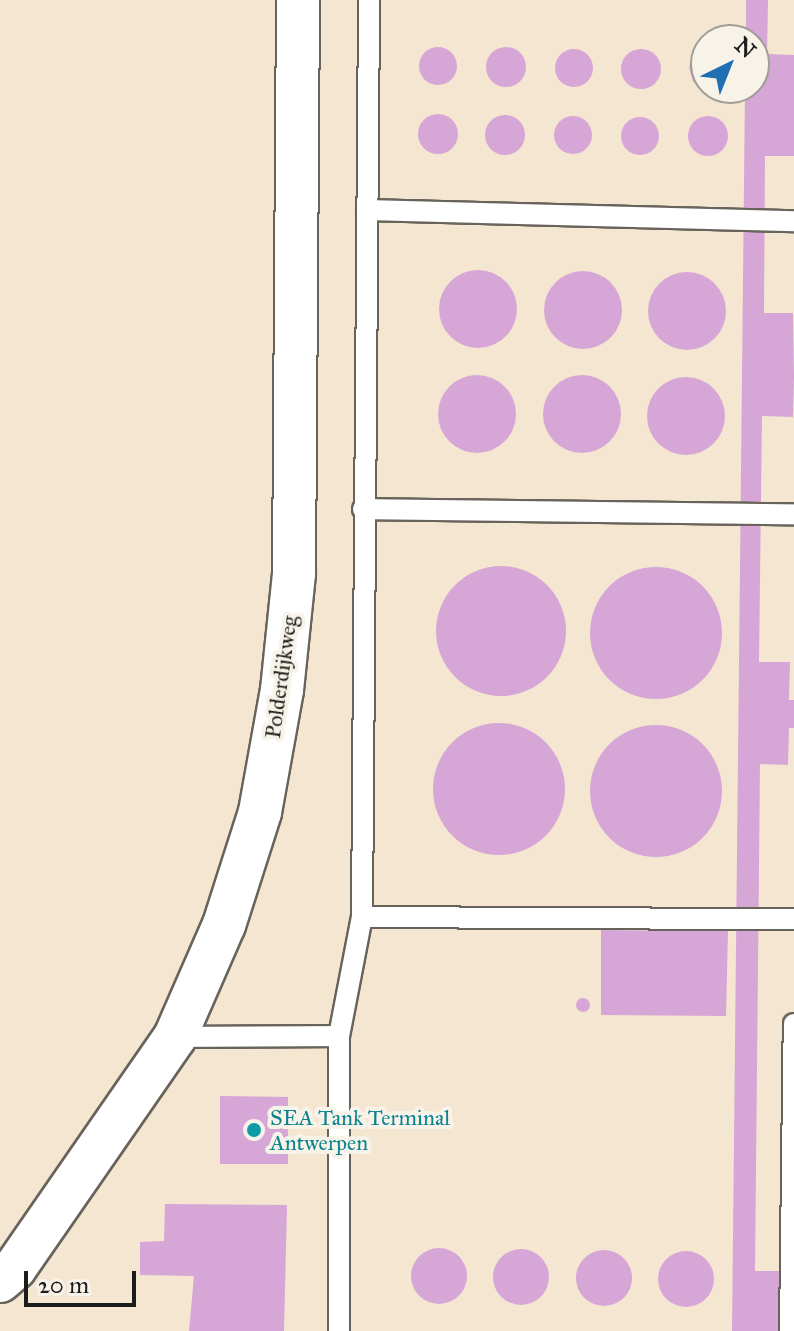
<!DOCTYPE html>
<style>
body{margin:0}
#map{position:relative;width:794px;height:1331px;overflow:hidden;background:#f5e6d1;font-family:"IM FELL Great Primer",serif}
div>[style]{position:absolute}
.building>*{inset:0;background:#d6a6d7}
.round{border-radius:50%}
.roads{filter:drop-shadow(2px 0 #68635b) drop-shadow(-2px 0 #68635b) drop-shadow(0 2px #68635b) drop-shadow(0 -2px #68635b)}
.lane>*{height:20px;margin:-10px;padding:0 10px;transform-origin:10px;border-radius:10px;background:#fff}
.street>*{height:42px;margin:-21px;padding:0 21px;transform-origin:21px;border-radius:21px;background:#fff}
.dots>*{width:22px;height:22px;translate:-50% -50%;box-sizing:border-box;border:4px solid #f7f3e8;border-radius:50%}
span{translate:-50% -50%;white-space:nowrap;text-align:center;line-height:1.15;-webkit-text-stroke:8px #f7f3e8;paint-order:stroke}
.street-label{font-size:22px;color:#1c1c1c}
.culture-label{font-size:22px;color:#0d838f}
.left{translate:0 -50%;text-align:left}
.north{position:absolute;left:690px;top:24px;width:80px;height:80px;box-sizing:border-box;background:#f7f3e8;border:2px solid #9f9d96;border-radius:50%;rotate:43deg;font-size:22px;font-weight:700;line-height:32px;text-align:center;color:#1c1c1c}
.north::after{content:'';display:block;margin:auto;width:28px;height:36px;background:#1f6fb2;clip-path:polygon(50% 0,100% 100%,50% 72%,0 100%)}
.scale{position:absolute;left:24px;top:1271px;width:112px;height:36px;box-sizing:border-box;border:4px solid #1c1c1c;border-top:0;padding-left:10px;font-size:24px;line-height:28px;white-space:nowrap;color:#1c1c1c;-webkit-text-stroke:6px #f7f3e8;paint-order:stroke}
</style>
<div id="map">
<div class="building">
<i style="clip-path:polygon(746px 0,768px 0,767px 54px,794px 55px,794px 156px,765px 156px,764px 313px,793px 313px,794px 378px,793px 417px,762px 416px,759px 662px,790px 662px,789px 700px,794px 700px,794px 728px,789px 728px,788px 765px,760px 764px,755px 1271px,781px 1271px,794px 1331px,732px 1331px,745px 88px,754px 88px,754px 40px,746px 40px)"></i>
<i class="round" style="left:419px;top:47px;width:38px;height:38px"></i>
<i class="round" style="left:486px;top:47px;width:40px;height:40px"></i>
<i class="round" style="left:555px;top:49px;width:38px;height:38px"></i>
<i class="round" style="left:621px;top:49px;width:40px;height:40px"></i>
<i style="clip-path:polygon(706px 50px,706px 88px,704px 89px,693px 81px,689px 67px,697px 54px)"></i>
<i class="round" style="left:418px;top:114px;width:40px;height:40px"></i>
<i class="round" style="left:485px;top:115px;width:40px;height:40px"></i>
<i class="round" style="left:554px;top:116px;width:38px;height:38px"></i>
<i class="round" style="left:688px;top:116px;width:40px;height:40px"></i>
<i class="round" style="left:621px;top:117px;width:38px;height:38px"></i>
<i class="round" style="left:439px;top:270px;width:78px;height:78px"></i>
<i class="round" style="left:544px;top:271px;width:78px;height:78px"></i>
<i class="round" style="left:648px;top:272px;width:78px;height:78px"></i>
<i class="round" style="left:438px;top:375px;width:78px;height:78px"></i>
<i class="round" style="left:543px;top:375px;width:78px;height:78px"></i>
<i class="round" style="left:647px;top:377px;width:78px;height:78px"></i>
<i class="round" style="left:436px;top:566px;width:130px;height:130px"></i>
<i class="round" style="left:590px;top:567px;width:132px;height:132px"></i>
<i class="round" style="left:433px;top:723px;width:132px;height:132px"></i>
<i class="round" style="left:590px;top:725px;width:132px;height:132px"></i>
<i style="clip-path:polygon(601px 930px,728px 931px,726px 1016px,601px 1015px)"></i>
<i class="round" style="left:576px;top:998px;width:14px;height:14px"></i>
<i style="clip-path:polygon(220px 1096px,288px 1097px,288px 1164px,220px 1164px)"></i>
<i style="clip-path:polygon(165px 1204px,287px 1205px,284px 1331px,189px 1331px,194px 1276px,140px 1275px,140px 1242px,164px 1241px)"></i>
<i class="round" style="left:411px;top:1248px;width:56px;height:56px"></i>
<i class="round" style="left:493px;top:1249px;width:56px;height:56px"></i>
<i class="round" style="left:576px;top:1250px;width:56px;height:56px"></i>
<i class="round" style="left:658px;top:1251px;width:56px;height:56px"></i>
</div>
<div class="roads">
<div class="lane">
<i style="left:367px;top:210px;width:427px;rotate:1.5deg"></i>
<i style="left:363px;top:509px;width:431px;rotate:0.7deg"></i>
<i style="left:362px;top:917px;width:432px;rotate:0.3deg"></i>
<i style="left:175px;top:1037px;width:164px;rotate:-0.3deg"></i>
<i style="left:339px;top:1331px;width:295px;rotate:-90deg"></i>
<i style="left:339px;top:1036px;width:121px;rotate:-79.1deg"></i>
<i style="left:362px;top:917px;width:917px;rotate:-89.56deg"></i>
<i style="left:790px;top:1331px;width:307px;rotate:-89.3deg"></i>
</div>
<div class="street">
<i style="left:0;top:1281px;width:20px;rotate:-41deg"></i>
<i style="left:15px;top:1268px;width:281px;rotate:-55.3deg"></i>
<i style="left:175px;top:1037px;width:122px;rotate:-66.4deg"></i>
<i style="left:224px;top:925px;width:119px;rotate:-72.3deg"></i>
<i style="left:260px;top:812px;width:124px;rotate:-79.8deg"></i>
<i style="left:282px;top:690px;width:118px;rotate:-84.1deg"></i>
<i style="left:294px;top:573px;width:573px;rotate:-89.6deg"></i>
</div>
</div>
<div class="dots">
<i style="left:254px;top:1130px;background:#0f9aa8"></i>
</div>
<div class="street-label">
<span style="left:281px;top:677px;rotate:-82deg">Polderdijkweg</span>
</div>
<div class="culture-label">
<span class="left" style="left:270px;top:1130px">SEA Tank Terminal<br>Antwerpen</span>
</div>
<div class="north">N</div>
<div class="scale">20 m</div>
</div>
